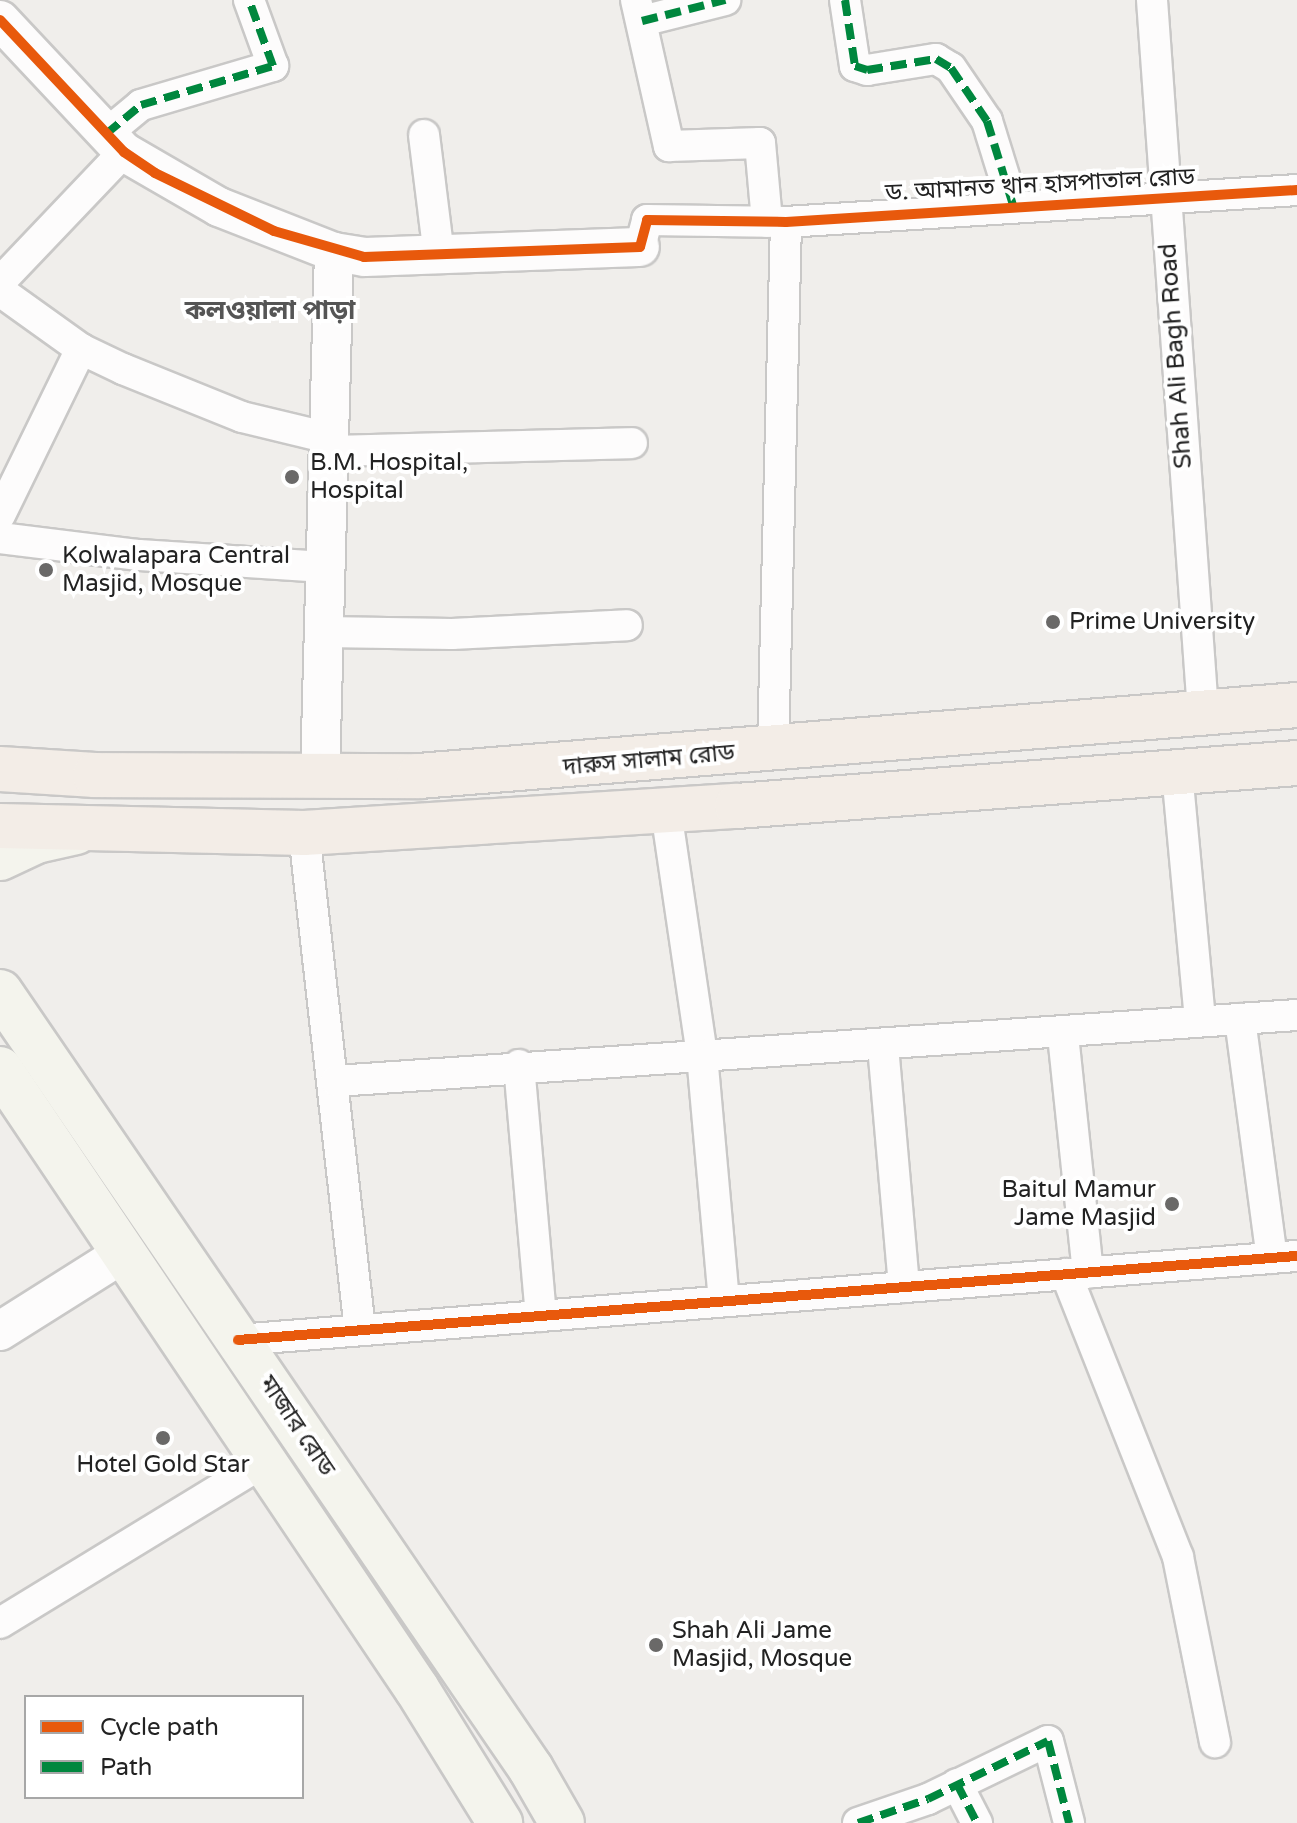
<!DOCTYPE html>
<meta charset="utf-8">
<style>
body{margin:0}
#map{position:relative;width:1297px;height:1823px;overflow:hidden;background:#f0eeeb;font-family:"Varela Round","Noto Sans Bengali",sans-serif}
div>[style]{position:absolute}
.roads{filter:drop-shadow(2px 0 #c9c8c7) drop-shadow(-2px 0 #c9c8c7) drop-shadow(0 2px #c9c8c7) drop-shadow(0 -2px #c9c8c7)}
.minor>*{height:30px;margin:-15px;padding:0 15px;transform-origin:15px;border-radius:15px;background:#fdfcfc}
.tertiary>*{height:38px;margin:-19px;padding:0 19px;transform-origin:19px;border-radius:19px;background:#fdfcfc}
.secondary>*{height:44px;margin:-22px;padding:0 22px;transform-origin:22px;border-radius:22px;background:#f4f4ed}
.primary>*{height:44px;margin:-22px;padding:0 22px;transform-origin:22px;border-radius:22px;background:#f3ede7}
.quiet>*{height:8px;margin-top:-4px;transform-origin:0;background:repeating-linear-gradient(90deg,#00873e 0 16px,transparent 0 24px)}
.cycleway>*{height:10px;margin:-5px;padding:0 5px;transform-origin:5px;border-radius:5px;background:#e8590c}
.dots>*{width:22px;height:22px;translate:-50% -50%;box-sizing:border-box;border:4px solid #fff;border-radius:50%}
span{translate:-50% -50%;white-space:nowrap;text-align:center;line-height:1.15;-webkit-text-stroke:8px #fff;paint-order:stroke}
.street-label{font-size:24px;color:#222}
.poi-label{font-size:24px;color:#222}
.left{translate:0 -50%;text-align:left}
.right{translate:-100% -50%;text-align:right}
.neighbourhood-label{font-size:26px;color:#555;font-weight:700}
.legend{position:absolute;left:24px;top:1695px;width:280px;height:104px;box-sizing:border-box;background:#fff;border:2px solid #a7a7a7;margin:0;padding:10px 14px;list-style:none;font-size:24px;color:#222}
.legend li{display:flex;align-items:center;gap:16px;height:40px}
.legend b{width:40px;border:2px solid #a7a7a7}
</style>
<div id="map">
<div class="roads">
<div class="minor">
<i style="left:636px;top:0;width:150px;rotate:77.3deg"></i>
<i style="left:669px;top:146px;width:91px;rotate:-1.9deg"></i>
<i style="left:760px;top:143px;width:79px;rotate:84.9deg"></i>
<i style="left:845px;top:0;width:67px;rotate:81.4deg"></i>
<i style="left:855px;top:66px;width:13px;rotate:18deg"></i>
<i style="left:867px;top:70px;width:70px;rotate:-9.1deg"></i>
<i style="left:936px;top:59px;width:17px;rotate:31deg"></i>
<i style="left:951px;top:68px;width:64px;rotate:55.8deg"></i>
<i style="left:987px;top:121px;width:88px;rotate:72.8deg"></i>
<i style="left:1152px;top:0;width:714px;rotate:85.9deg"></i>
<i style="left:642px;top:21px;width:86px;rotate:-14.2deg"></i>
<i style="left:106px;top:134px;width:45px;rotate:-39.6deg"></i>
<i style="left:141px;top:105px;width:138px;rotate:-16.5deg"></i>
<i style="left:273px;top:66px;width:70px;rotate:-110deg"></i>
<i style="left:424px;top:135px;width:121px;rotate:82.9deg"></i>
<i style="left:640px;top:247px;width:28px;rotate:-75deg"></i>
<i style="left:647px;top:220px;width:139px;rotate:0.8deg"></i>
<i style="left:786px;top:222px;width:512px;rotate:-3.58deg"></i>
<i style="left:0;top:282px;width:180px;rotate:-46.4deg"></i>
<i style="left:0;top:291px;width:100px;rotate:35.6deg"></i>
<i style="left:81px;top:349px;width:47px;rotate:25.5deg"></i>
<i style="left:123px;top:369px;width:128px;rotate:22deg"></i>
<i style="left:242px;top:417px;width:89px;rotate:13.6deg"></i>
<i style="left:329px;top:451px;width:303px;rotate:-1.5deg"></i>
<i style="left:0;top:515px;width:185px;rotate:-64deg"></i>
<i style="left:0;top:538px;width:140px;rotate:7deg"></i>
<i style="left:139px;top:555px;width:186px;rotate:3.7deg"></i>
<i style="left:324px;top:632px;width:128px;rotate:0.9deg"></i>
<i style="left:452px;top:634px;width:175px;rotate:-2.9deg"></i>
<i style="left:773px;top:750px;width:528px;rotate:-88.59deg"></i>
<i style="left:1177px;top:772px;width:250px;rotate:84.7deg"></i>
<i style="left:666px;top:811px;width:247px;rotate:81.6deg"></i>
<i style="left:702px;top:1055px;width:247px;rotate:84.9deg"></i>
<i style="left:304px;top:833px;width:500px;rotate:83.57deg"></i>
<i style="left:1240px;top:1019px;width:241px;rotate:82.4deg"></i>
<i style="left:1063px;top:1035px;width:239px;rotate:84deg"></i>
<i style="left:883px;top:1046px;width:242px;rotate:85deg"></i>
<i style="left:519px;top:1065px;width:252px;rotate:85deg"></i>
<i style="left:336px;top:1081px;width:963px;rotate:-3.93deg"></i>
<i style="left:1066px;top:1274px;width:304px;rotate:68.4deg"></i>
<i style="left:1178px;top:1557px;width:189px;rotate:78.7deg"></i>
<i style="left:238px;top:1340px;width:1062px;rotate:-4.54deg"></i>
<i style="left:0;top:1623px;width:309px;rotate:-31.4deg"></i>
<i style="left:957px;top:1784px;width:44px;rotate:62.9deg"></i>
<i style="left:858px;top:1823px;width:74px;rotate:-18.9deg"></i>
<i style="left:928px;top:1799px;width:133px;rotate:-25.8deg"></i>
<i style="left:1048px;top:1741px;width:85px;rotate:75.6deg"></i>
</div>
<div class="tertiary">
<i style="left:0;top:20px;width:181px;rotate:46.8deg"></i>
<i style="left:124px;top:152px;width:110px;rotate:30.1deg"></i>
<i style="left:219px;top:207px;width:123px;rotate:21.4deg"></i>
<i style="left:334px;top:252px;width:30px;rotate:9deg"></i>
<i style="left:364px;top:257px;width:276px;rotate:-2.1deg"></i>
<i style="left:320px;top:775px;width:523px;rotate:-88.47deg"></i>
<i style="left:0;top:1331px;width:146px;rotate:-32.2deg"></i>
</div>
<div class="secondary">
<i style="left:0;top:858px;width:40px;rotate:-25deg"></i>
<i style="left:36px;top:841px;width:41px;rotate:-12.7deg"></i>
<i style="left:0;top:992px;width:941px;rotate:55.65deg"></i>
<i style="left:531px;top:1769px;width:62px;rotate:60.1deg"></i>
<i style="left:0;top:1069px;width:747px;rotate:56.08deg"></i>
<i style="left:417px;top:1689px;width:158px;rotate:58.2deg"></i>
</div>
<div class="primary">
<i style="left:0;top:769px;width:95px;rotate:3.6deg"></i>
<i style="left:95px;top:775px;width:324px;rotate:0.2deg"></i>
<i style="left:419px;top:776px;width:881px;rotate:-4.62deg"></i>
<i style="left:0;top:826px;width:304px;rotate:1.3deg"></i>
<i style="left:304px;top:833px;width:434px;rotate:-3.6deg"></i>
<i style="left:737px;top:806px;width:562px;rotate:-4.39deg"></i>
</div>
</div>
<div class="quiet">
<i style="left:845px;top:0;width:67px;rotate:81.4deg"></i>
<i style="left:855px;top:66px;width:13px;rotate:18deg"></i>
<i style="left:867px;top:70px;width:70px;rotate:-9.1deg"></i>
<i style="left:936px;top:59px;width:17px;rotate:31deg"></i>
<i style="left:951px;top:68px;width:64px;rotate:55.8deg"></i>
<i style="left:987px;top:121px;width:88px;rotate:72.8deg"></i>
<i style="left:642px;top:21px;width:86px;rotate:-14.2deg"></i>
<i style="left:106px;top:134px;width:45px;rotate:-39.6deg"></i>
<i style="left:141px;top:105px;width:138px;rotate:-16.5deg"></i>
<i style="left:273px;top:66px;width:70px;rotate:-110deg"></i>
<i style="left:957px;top:1784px;width:44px;rotate:62.9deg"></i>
<i style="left:858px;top:1823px;width:74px;rotate:-18.9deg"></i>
<i style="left:928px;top:1799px;width:133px;rotate:-25.8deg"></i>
<i style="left:1048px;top:1741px;width:85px;rotate:75.6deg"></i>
</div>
<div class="cycleway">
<i style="left:0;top:20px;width:181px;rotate:46.8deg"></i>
<i style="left:124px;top:152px;width:37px;rotate:34deg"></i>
<i style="left:155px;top:173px;width:132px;rotate:26deg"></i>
<i style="left:274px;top:231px;width:94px;rotate:16.1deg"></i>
<i style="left:364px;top:257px;width:276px;rotate:-2.1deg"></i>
<i style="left:640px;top:247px;width:28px;rotate:-75deg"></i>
<i style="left:647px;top:220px;width:139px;rotate:0.8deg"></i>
<i style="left:786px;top:222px;width:512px;rotate:-3.58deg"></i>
<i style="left:238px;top:1340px;width:1062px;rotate:-4.54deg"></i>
</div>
<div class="dots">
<i style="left:292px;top:477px;background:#6a6968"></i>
<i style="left:46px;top:570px;background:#6a6968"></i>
<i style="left:1053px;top:622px;background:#6a6968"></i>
<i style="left:1172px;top:1204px;background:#6a6968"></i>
<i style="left:163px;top:1438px;background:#6a6968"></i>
<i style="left:656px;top:1645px;background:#6a6968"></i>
</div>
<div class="street-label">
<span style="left:1040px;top:185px;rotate:-3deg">ড. আমানত খান হাসপাতাল রোড</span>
<span style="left:1176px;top:356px;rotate:-94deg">Shah Ali Bagh Road</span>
<span style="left:649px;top:760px;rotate:-5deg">দারুস সালাম রোড</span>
<span style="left:297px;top:1426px;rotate:56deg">মাজার রোড</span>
</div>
<div class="poi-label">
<span class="left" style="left:310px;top:477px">B.M. Hospital,<br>Hospital</span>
<span class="left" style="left:62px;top:570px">Kolwalapara Central<br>Masjid, Mosque</span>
<span class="left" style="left:1069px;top:622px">Prime University</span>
<span class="right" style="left:1156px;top:1204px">Baitul Mamur<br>Jame Masjid</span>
<span style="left:163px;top:1465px">Hotel Gold Star</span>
<span class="left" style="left:672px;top:1645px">Shah Ali Jame<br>Masjid, Mosque</span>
</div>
<div class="neighbourhood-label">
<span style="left:270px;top:311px">কলওয়ালা পাড়া</span>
</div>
<ul class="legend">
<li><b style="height:10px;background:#e8590c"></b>Cycle path</li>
<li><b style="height:10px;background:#00873e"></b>Path</li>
</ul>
</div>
